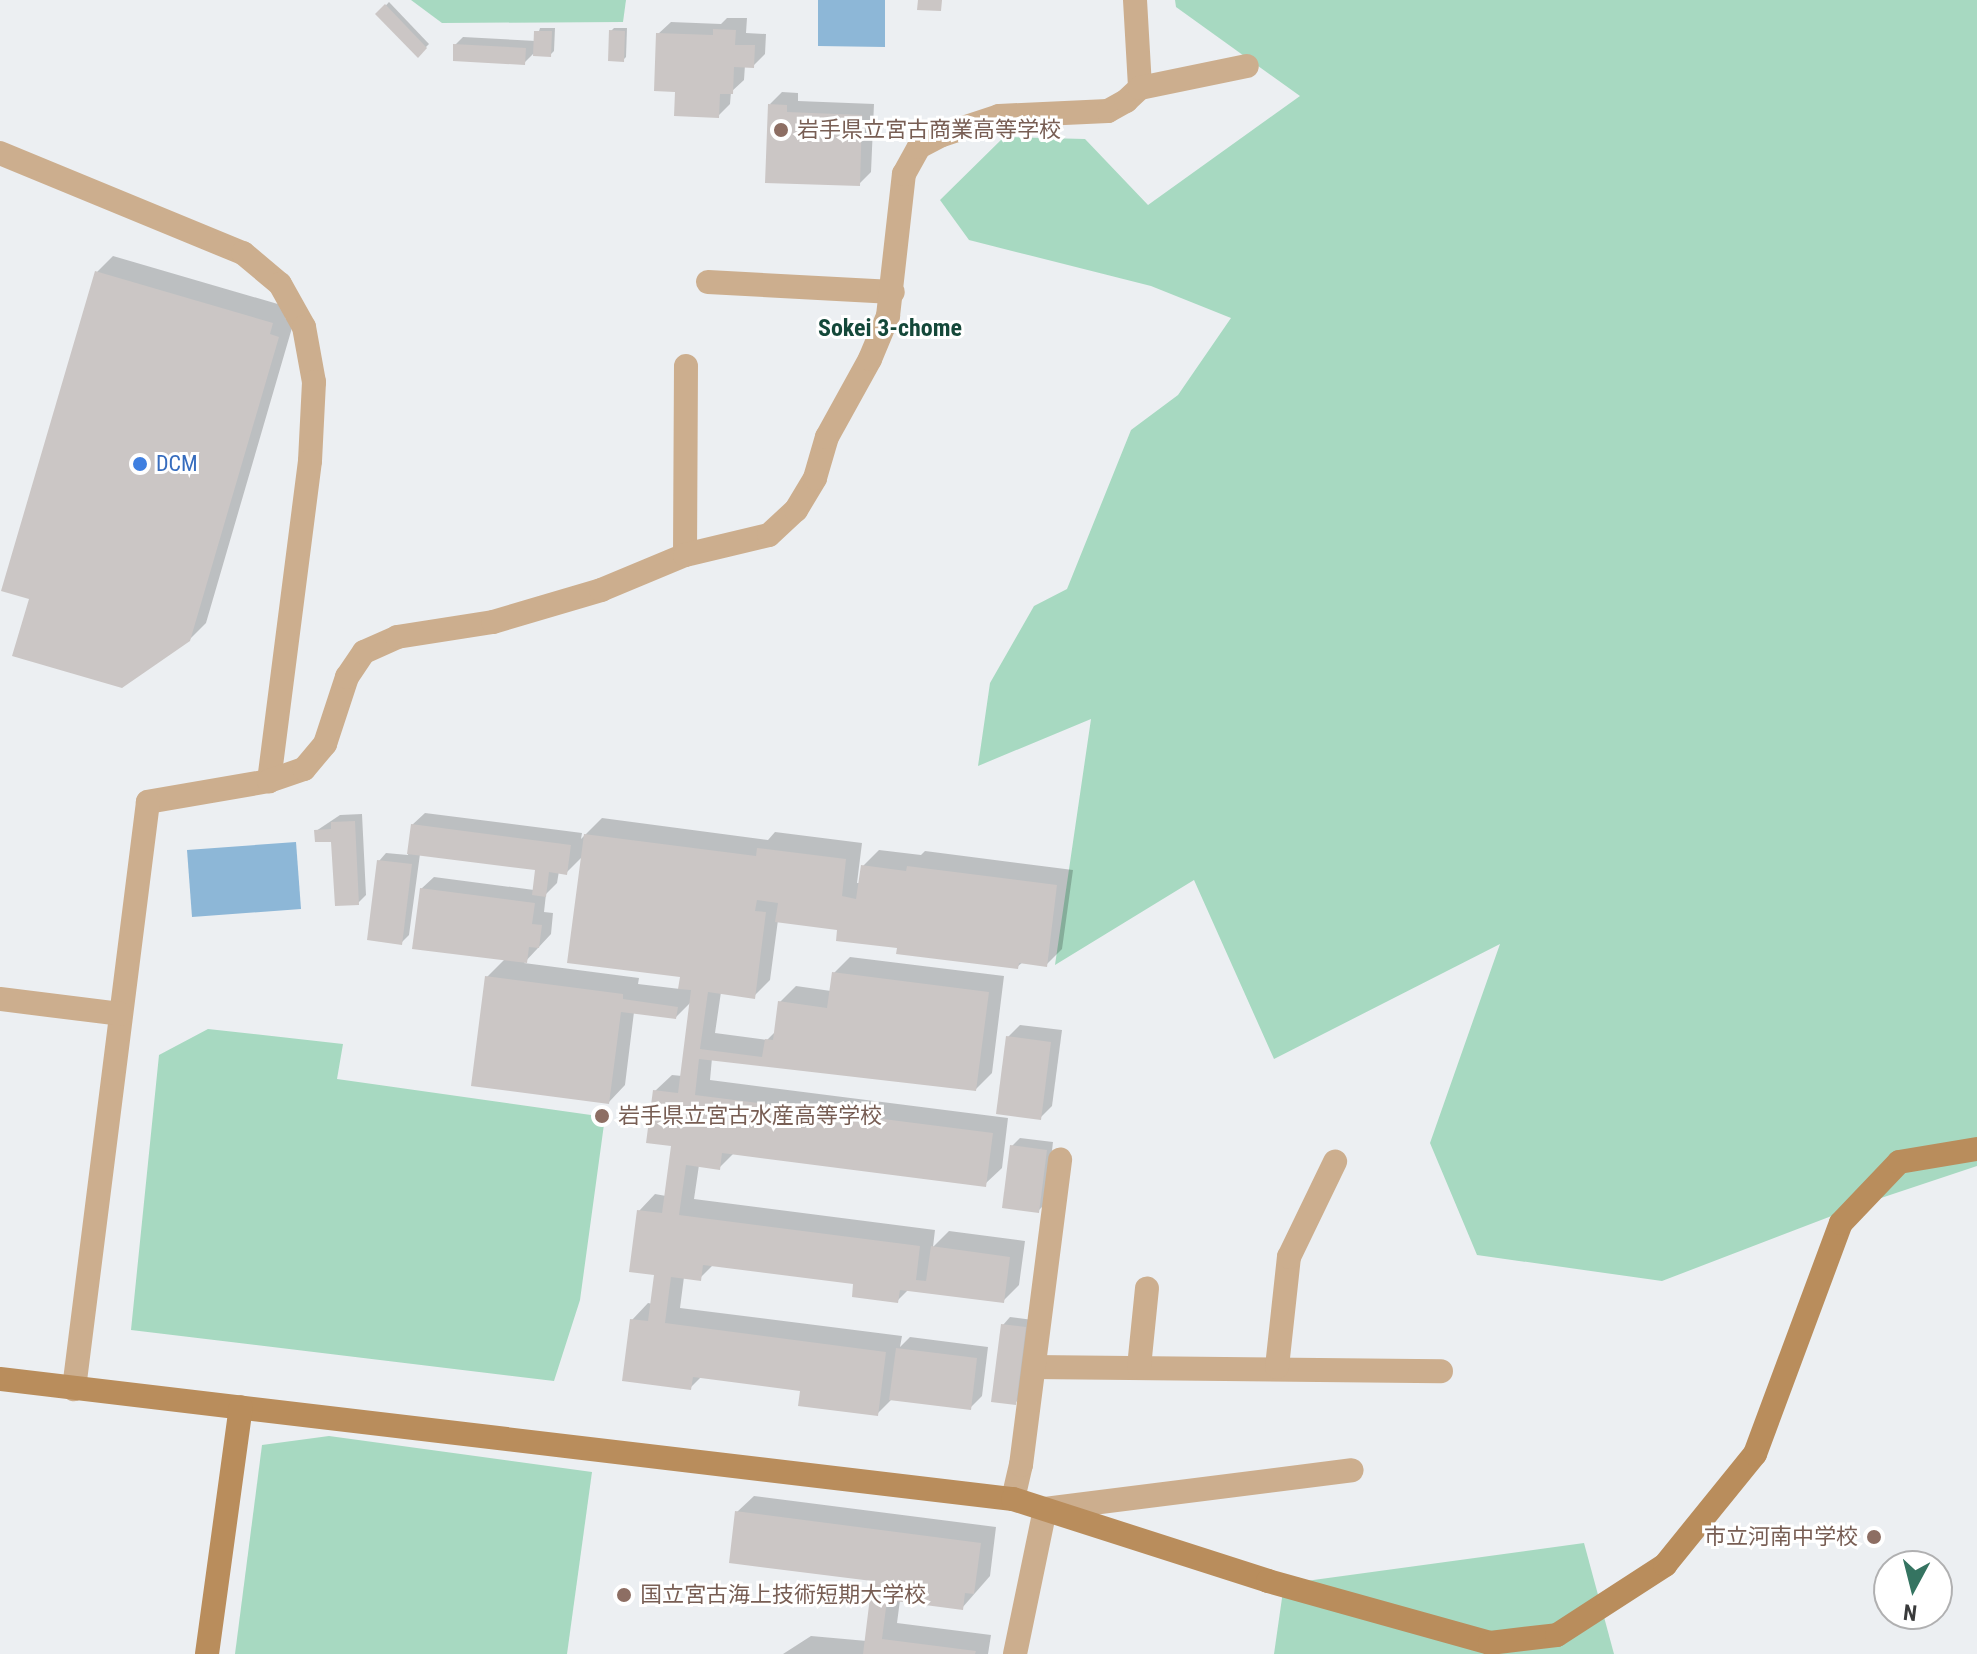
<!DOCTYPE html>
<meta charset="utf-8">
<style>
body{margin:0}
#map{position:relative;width:1977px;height:1654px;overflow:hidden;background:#eceff2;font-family:"Roboto Condensed","Noto Sans JP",sans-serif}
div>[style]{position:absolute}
.green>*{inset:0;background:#a7d9c1}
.water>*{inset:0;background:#8db7d7}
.shadow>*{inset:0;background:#0003}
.building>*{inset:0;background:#cbc6c5}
.street>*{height:24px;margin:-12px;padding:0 12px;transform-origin:12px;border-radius:12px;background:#ccae8e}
.secondary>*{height:24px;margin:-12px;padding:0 12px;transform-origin:12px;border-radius:12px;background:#b98d5c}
.dots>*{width:22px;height:22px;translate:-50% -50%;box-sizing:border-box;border:4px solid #fff;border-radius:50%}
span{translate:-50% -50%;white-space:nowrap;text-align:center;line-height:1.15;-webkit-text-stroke:6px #fff;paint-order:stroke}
.education-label{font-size:22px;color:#785e54}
.left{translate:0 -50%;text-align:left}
.right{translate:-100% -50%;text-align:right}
.shop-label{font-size:22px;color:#366cbe}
.neighbourhood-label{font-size:24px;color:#144839;font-weight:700}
.north{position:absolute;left:1873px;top:1550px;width:80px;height:80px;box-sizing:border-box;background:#fff;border:2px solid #b0b0b1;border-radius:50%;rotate:187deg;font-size:22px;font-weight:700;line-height:32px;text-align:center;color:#393a3b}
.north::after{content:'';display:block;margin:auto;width:28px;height:36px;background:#357461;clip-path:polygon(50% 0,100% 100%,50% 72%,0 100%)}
</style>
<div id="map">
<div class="green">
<i style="clip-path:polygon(411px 0,626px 0,623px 22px,442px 23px)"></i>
<i style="clip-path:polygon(1175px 0,1977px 0,1977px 1166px,1863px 1204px,1662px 1281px,1477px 1255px,1430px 1143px,1500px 944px,1274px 1059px,1194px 880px,1055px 965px,1091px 719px,978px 766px,990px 683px,1034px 606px,1067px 589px,1131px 430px,1178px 395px,1231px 318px,1151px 286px,969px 240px,940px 200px,1004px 137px,1085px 139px,1148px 205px,1300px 96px,1176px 7px)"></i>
<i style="clip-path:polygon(208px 1029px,343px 1044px,337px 1079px,605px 1117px,580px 1300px,554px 1381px,131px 1330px,159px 1055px)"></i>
<i style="clip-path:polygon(329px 1436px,592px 1472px,567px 1654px,235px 1654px,262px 1445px)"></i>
<i style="clip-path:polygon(1584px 1543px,1614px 1654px,1274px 1654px,1284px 1584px)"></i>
</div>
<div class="water">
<i style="clip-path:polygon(818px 0,885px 0,885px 47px,818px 46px)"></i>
<i style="clip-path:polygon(296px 842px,301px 909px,192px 917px,187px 850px)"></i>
</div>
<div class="shadow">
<i style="clip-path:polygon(389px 2px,429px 44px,418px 55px,378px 14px)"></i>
<i style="clip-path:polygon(727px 18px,747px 18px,746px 33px,766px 34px,765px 54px,753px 66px,745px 65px,744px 80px,731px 92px,730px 104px,718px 116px,678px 90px,658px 34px,671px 22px,721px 24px)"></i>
<i style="clip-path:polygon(540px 28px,555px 28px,554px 51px,550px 55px,533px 54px,524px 63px,455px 45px,463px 37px,536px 41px)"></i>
<i style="clip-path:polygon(614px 28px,627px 28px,626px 57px,623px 60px,611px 31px)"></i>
<i style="clip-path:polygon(782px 92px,798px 93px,798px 101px,874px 104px,871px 172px,859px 184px,770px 104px)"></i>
<i style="clip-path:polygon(113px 256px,288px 307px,285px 318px,294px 321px,206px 623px,189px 640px,32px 598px,97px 272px)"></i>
<i style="clip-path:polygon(evenodd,425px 813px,582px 833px,581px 839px,602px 818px,768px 840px,775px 832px,862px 843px,857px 883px,861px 883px,863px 866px,879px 850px,921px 855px,925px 851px,1073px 870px,1062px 949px,1046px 965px,1023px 962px,1017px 967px,899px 946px,839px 928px,778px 920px,770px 980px,754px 996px,721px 992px,715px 1033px,767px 1040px,776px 1031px,780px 1002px,796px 986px,831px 991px,834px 973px,850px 957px,1004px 976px,992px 1073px,976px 1089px,712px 1058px,710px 1080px,1008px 1118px,1002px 1168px,985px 1184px,735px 1152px,719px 1168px,699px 1165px,694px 1199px,935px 1230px,933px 1247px,949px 1231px,1025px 1241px,1019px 1285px,1003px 1301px,909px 1289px,897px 1301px,855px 1282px,714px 1264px,700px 1278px,684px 1277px,680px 1308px,902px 1336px,900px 1347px,910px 1337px,988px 1347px,982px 1396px,970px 1408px,893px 1398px,877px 1414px,802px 1389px,702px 1376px,690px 1388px,632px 1320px,648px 1303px,653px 1304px,657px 1273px,639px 1211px,655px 1194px,666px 1196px,673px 1145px,655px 1091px,672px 1075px,682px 1076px,691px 1002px,676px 1017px,634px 1012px,625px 1085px,609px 1102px,487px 977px,506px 958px,421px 889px,434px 877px,534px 890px,537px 868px,420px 854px,409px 935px,401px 943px,379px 861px,386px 853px,408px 855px,412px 825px,425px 813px,583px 856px,682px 976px,680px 989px,638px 984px,639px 978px,524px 963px,551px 934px,553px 913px,544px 912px,546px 894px,557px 883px,559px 871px,566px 873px,583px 856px)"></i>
<i style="clip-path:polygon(362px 814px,366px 895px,358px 903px,333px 840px,316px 831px,340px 815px)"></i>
<i style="clip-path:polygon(1020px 1025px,1062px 1030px,1052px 1106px,1040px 1118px,1008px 1037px)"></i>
<i style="clip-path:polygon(1020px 1138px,1053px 1142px,1046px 1203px,1038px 1211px,1012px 1146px)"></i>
<i style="clip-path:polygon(1010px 1317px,1033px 1320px,1023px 1395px,1015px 1403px,1003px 1325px)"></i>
<i style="clip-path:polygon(754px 1496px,996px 1527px,990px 1576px,962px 1608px,900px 1600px,897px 1623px,991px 1635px,988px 1654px,783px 1654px,811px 1636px,867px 1641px,875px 1579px,737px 1512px)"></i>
</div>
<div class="building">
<i style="clip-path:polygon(918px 0,942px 0,941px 11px,917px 10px)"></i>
<i style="clip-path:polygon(385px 4px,427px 48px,418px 58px,375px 14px)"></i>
<i style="clip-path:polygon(713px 29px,736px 30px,735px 45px,755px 45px,754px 68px,734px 67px,733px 94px,720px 94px,719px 118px,674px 116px,675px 92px,654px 91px,656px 33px,713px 35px)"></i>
<i style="clip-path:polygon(609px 30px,625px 31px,624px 62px,608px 61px)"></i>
<i style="clip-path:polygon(534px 31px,552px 31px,551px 57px,533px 56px)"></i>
<i style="clip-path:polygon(453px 44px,526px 48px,525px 65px,453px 61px)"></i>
<i style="clip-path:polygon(768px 104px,787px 105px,787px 112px,862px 115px,860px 186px,765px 183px)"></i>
<i style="clip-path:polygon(95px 271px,273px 323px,270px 334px,279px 337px,190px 641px,122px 688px,12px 656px,29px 599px,1px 591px)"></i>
<i style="clip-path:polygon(355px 821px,359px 905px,335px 906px,331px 842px,315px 842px,314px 830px,331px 829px,331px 822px)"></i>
<i style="clip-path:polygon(411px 824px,571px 845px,567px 875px,549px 872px,546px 897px,532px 895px,535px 870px,407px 854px)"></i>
<i style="clip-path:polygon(584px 834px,756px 856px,757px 848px,846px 859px,842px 896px,856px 899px,861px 865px,906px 871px,907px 866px,1057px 885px,1047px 967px,1019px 963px,1018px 969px,896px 954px,897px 948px,836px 941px,837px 930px,775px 922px,778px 903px,757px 900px,755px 911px,766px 912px,755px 999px,708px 992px,700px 1049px,762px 1057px,765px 1039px,773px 1040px,778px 1001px,827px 1008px,832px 972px,989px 992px,976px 1091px,699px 1059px,695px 1095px,993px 1133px,986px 1187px,722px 1153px,720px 1170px,686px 1165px,679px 1215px,920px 1246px,916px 1280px,926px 1281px,931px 1246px,1010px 1257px,1004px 1303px,900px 1290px,898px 1303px,852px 1297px,853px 1284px,703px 1265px,701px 1281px,671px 1277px,665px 1323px,886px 1352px,878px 1416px,798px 1406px,800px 1391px,693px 1377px,691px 1390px,622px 1381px,630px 1319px,648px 1321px,654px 1275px,629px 1272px,637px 1210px,662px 1213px,671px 1146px,646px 1143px,653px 1090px,678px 1093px,691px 990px,678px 989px,680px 977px,567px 963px)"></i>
<i style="clip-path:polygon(377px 860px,412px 864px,402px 945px,367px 940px)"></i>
<i style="clip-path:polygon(420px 888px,535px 903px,532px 924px,542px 925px,539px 948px,529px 947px,527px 963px,412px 949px)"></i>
<i style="clip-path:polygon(485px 976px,623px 994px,623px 999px,678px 1007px,676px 1019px,621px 1012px,609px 1104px,471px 1086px)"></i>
<i style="clip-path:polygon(1006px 1036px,1051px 1042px,1041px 1120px,996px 1114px)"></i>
<i style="clip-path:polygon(1010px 1145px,1047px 1150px,1039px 1213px,1002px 1208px)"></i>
<i style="clip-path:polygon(1001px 1324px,1026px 1327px,1016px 1405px,991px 1402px)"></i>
<i style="clip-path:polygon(896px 1348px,977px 1358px,971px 1410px,889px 1400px)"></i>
<i style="clip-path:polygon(735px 1511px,981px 1543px,974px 1594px,965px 1593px,963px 1610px,887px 1600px,882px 1639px,976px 1651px,975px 1654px,863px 1654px,872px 1581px,729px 1563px)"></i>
</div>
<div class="street">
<i style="left:1135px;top:0;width:88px;rotate:86.7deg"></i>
<i style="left:0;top:153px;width:263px;rotate:22.4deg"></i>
<i style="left:243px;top:253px;width:48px;rotate:40deg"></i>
<i style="left:280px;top:284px;width:49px;rotate:60.8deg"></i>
<i style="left:304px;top:327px;width:56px;rotate:79.7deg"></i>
<i style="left:314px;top:382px;width:79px;rotate:92.9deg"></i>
<i style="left:310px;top:461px;width:323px;rotate:97.3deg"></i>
<i style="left:269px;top:781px;width:123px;rotate:170.2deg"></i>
<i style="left:148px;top:802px;width:592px;rotate:97.19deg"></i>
<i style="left:708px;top:282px;width:185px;rotate:3.1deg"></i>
<i style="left:685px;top:555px;width:189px;rotate:-89.7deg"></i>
<i style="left:269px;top:781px;width:37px;rotate:-19deg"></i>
<i style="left:304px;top:769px;width:33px;rotate:-50deg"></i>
<i style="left:325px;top:744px;width:71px;rotate:-71.8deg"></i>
<i style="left:347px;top:677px;width:30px;rotate:-56deg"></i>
<i style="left:364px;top:652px;width:36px;rotate:-24deg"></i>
<i style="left:397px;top:637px;width:97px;rotate:-8.9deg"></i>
<i style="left:493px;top:622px;width:113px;rotate:-16.5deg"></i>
<i style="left:601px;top:590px;width:91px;rotate:-22.6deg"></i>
<i style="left:685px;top:555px;width:86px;rotate:-13.4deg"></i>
<i style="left:769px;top:535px;width:37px;rotate:-43deg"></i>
<i style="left:796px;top:510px;width:37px;rotate:-59deg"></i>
<i style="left:815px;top:478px;width:43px;rotate:-73.7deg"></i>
<i style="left:827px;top:437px;width:89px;rotate:-61.1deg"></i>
<i style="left:870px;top:359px;width:47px;rotate:-67.3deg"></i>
<i style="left:888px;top:316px;width:143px;rotate:-83.6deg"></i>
<i style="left:904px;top:174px;width:31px;rotate:-61deg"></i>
<i style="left:919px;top:147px;width:26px;rotate:-28deg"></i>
<i style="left:942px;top:135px;width:60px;rotate:-18.4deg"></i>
<i style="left:999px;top:116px;width:109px;rotate:-2.6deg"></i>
<i style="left:1108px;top:111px;width:21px;rotate:-29deg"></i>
<i style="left:1126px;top:101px;width:19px;rotate:-43deg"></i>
<i style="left:1140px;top:88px;width:109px;rotate:-11.6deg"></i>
<i style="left:0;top:999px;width:121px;rotate:7.1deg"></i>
<i style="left:1034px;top:1367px;width:407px;rotate:0.6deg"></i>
<i style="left:1139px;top:1367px;width:79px;rotate:-84.2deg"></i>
<i style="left:1277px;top:1367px;width:111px;rotate:-83.8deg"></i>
<i style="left:1289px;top:1257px;width:106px;rotate:-64.2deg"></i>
<i style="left:1013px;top:1499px;width:35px;rotate:-77deg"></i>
<i style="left:1021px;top:1465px;width:308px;rotate:-82.7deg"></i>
<i style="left:1015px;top:1654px;width:148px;rotate:-78.3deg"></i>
<i style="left:1045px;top:1509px;width:309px;rotate:-7.2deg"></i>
</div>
<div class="secondary">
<i style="left:0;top:1379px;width:1020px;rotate:6.76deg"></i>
<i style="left:1013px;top:1499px;width:268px;rotate:17.8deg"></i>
<i style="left:1268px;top:1581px;width:230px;rotate:15.6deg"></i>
<i style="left:1490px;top:1643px;width:67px;rotate:-6.8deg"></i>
<i style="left:1557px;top:1635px;width:129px;rotate:-32.9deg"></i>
<i style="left:1665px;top:1565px;width:143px;rotate:-51deg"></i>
<i style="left:1755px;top:1454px;width:246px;rotate:-69.6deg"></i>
<i style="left:1841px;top:1223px;width:84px;rotate:-46.4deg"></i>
<i style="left:1899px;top:1162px;width:79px;rotate:-9.5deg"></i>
<i style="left:207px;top:1654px;width:249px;rotate:-82.2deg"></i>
</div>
<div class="dots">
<i style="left:781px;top:130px;background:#8d6e63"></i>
<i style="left:140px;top:464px;background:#3f7fe0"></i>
<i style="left:602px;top:1116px;background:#8d6e63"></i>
<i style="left:1874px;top:1537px;background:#8d6e63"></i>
<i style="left:624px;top:1595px;background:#8d6e63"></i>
</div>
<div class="education-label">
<span class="left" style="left:797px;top:130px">岩手県立宮古商業高等学校</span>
<span class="left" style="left:618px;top:1116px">岩手県立宮古水産高等学校</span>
<span class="right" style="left:1858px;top:1537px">市立河南中学校</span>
<span class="left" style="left:640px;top:1595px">国立宮古海上技術短期大学校</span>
</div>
<div class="shop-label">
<span class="left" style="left:156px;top:464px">DCM</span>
</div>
<div class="neighbourhood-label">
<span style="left:890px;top:329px">Sokei 3-chome</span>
</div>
<div class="north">N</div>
</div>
